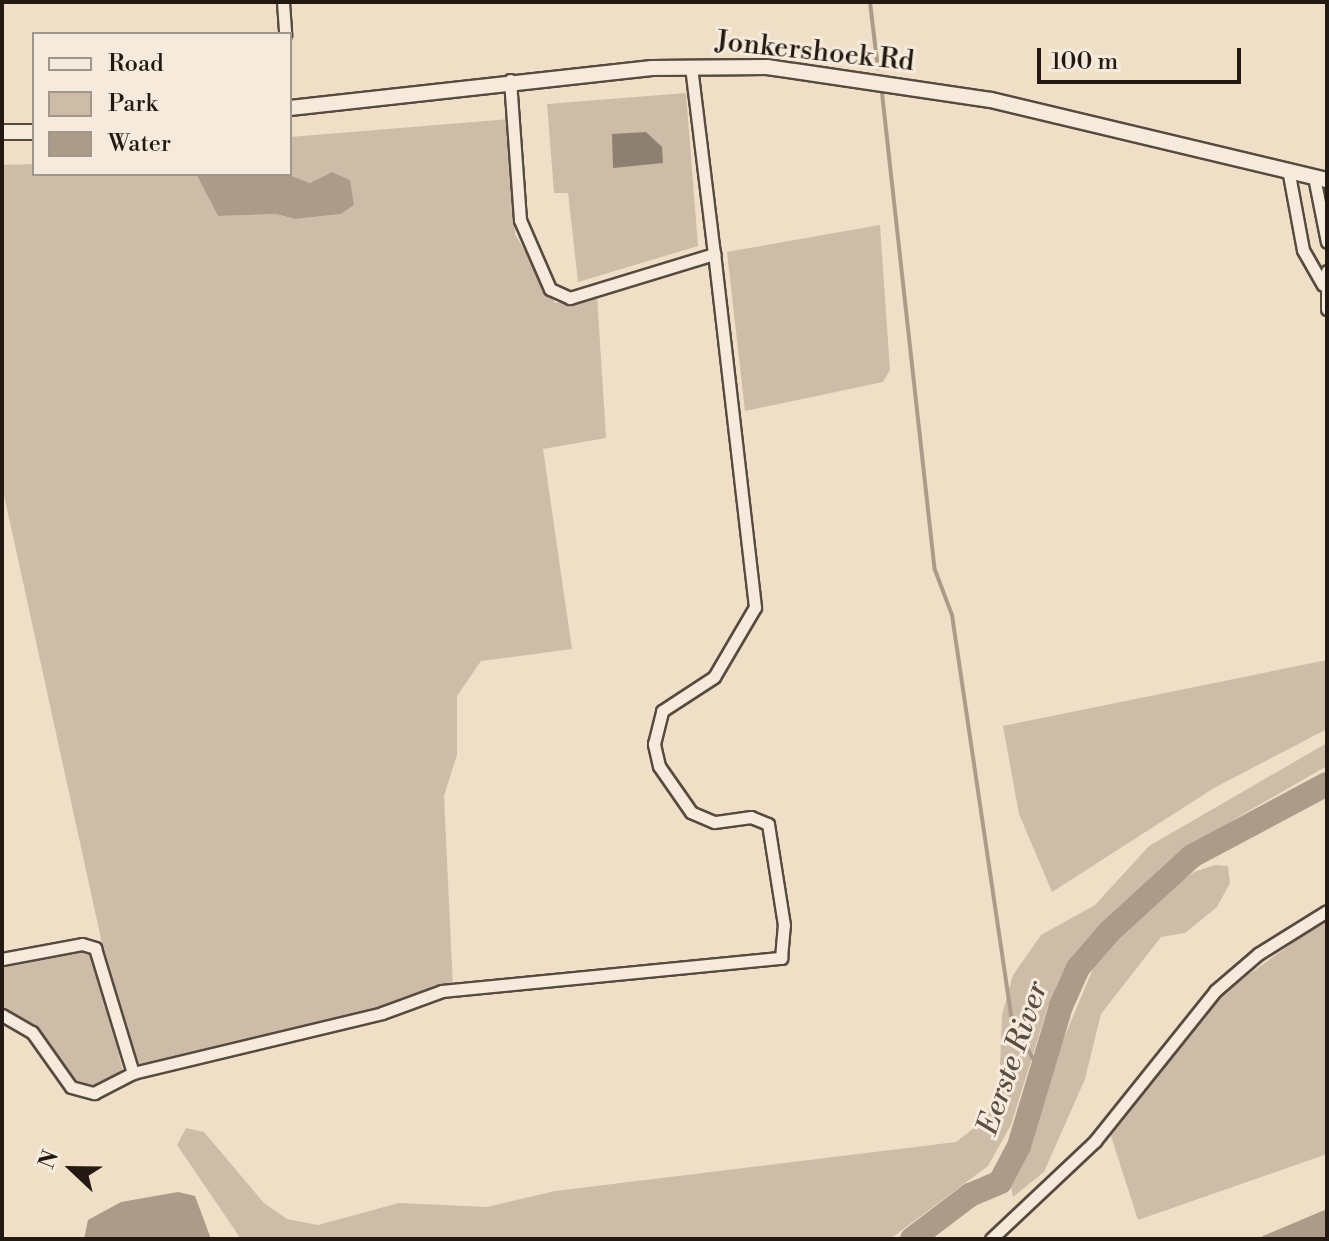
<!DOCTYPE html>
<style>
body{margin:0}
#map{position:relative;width:1329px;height:1241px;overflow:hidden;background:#f0dfc7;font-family:"Libre Bodoni",serif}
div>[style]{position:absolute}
.green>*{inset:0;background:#cdbda8}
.water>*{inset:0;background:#ab9c89}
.stream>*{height:4px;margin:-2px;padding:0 2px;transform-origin:2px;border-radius:2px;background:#ab9c89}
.river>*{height:24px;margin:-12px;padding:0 12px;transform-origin:12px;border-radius:12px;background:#ab9c89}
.building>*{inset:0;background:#8e8070}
.roads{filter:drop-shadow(2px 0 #574a3f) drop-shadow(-2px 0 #574a3f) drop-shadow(0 2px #574a3f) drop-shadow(0 -2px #574a3f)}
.minor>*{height:11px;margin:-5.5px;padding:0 5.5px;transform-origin:5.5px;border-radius:5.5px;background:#f5eadb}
.tertiary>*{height:14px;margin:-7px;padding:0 7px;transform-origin:7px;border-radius:7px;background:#f5eadb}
span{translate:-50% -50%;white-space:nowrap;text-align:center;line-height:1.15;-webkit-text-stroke:6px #f5eadb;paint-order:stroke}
.street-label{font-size:28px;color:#241912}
.water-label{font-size:30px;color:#5a4d42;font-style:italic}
.frame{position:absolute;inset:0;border:4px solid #241912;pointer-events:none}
.legend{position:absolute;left:32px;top:32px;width:260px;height:144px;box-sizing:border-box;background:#f5eadb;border:2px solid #a1968b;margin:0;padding:10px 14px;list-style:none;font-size:24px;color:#241912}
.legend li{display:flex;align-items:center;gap:16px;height:40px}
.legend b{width:40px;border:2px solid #a1968b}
.north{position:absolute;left:32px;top:1129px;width:80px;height:80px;-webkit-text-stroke:6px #f5eadb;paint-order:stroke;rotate:292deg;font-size:22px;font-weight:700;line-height:32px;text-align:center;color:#241912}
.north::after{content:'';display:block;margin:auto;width:28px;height:36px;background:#241912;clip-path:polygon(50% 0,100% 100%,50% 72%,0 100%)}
.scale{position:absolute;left:1037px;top:48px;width:204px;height:36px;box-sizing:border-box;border:4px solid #241912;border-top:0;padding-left:10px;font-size:24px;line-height:28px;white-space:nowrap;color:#241912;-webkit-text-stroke:6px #f5eadb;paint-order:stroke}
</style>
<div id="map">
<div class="green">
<i style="clip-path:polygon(686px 93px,698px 246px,578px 282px,568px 193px,554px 193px,547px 104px)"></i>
<i style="clip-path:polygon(510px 119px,515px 234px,555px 303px,597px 295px,606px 438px,543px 449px,572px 649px,481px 661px,457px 696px,457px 755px,444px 796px,453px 987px,377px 1011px,135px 1068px,124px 1044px,2px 486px,2px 165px,34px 164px,34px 174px,196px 174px,218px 216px,276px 214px,295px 219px,341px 214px,354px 205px,349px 180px,332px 172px,310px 183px,287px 174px,290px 137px)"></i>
<i style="clip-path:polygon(880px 225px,890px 370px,883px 382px,745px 411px,727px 252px)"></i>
<i style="clip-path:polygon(1327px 660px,1327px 729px,1214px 788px,1052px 892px,1019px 814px,1003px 726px)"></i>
<i style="clip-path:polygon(1327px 743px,1327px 766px,1233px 820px,1131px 899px,1048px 1006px,1011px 1125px,988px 1166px,890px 1239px,241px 1239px,177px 1145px,186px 1128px,204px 1132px,264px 1203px,287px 1219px,318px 1225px,399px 1203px,487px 1207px,555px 1191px,956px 1142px,978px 1125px,999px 1091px,1002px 1015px,1013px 975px,1041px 935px,1095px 905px,1149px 846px)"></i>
<i style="clip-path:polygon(1215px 865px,1228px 866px,1230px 883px,1217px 907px,1185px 933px,1161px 937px,1101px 1014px,1085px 1079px,1044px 1172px,1013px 1197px,1011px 1186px,1048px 1076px,1095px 964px,1148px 905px,1194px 872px)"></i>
<i style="clip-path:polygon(1327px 918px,1327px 1154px,1138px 1220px,1110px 1133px,1223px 993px)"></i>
<i style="clip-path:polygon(86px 948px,96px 958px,124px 1076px,95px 1090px,77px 1085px,2px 1011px,2px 963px)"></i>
</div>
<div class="water">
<i style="clip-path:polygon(332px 172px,350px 180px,354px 205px,341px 214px,295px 219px,276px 214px,218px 216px,196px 174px,287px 174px,310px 183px)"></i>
<i style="clip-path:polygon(178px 1192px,195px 1196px,211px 1239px,84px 1239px,88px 1220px,121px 1202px)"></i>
<i style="clip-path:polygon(1327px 1209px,1327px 1239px,1260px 1239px,1263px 1236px)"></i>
</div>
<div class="stream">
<i style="left:870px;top:2px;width:67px;rotate:83.2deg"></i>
<i style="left:882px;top:93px;width:480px;rotate:83.7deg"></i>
<i style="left:935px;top:570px;width:48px;rotate:69.3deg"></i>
<i style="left:952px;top:615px;width:410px;rotate:81.6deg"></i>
<i style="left:1012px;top:1021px;width:57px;rotate:60.8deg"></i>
</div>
<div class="river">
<i style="left:912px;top:1239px;width:73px;rotate:-37.2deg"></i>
<i style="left:970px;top:1195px;width:33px;rotate:-23deg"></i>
<i style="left:1000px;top:1182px;width:41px;rotate:-62.2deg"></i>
<i style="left:1019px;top:1146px;width:146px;rotate:-73.3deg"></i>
<i style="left:1061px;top:1006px;width:42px;rotate:-65.9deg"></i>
<i style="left:1078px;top:968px;width:49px;rotate:-49.1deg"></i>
<i style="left:1110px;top:931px;width:111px;rotate:-42.4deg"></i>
<i style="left:1192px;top:856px;width:153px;rotate:-28.1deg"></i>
</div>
<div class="building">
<i style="clip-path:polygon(646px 132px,662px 147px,663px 163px,613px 168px,612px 134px)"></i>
</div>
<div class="roads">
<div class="minor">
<i style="left:283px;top:2px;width:32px;rotate:86deg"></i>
<i style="left:510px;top:80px;width:140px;rotate:85.9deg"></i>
<i style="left:520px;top:220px;width:75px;rotate:66.5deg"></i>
<i style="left:550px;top:289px;width:22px;rotate:24deg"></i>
<i style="left:570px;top:298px;width:151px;rotate:-17deg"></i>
<i style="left:714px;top:254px;width:189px;rotate:-97deg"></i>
<i style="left:1288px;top:169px;width:82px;rotate:79.5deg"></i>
<i style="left:1303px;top:250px;width:40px;rotate:60.3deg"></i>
<i style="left:1314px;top:177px;width:66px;rotate:78.7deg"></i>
<i style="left:1327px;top:271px;width:38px;rotate:90deg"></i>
<i style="left:2px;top:959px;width:81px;rotate:-10.6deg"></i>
<i style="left:82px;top:944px;width:14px;rotate:17deg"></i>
<i style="left:95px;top:948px;width:131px;rotate:73.1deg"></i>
<i style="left:133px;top:1073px;width:256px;rotate:-13.5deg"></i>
<i style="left:382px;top:1013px;width:64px;rotate:-20.1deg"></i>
<i style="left:442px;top:991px;width:341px;rotate:-5.6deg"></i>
<i style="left:781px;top:958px;width:33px;rotate:-85deg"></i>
<i style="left:784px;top:925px;width:102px;rotate:-99deg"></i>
<i style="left:768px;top:824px;width:18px;rotate:-158deg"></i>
<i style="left:751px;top:817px;width:37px;rotate:172deg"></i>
<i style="left:714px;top:822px;width:25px;rotate:-157deg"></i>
<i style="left:691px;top:812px;width:56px;rotate:-124.8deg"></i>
<i style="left:659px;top:766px;width:23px;rotate:-103deg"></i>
<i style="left:654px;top:744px;width:34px;rotate:-76deg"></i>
<i style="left:662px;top:711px;width:62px;rotate:-33.2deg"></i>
<i style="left:714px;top:677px;width:81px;rotate:-59.6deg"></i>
<i style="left:755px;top:607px;width:355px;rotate:-96.6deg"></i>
<i style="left:2px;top:1015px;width:34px;rotate:30deg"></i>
<i style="left:32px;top:1032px;width:67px;rotate:54.7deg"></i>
<i style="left:71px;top:1087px;width:24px;rotate:15deg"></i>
<i style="left:94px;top:1093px;width:44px;rotate:-27.1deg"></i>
<i style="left:991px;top:1239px;width:143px;rotate:-43.3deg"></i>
<i style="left:1095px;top:1141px;width:192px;rotate:-51.3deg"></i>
<i style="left:1215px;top:991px;width:57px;rotate:-40.7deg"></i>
<i style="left:1258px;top:954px;width:81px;rotate:-31.9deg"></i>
</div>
<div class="tertiary">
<i style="left:290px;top:108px;width:364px;rotate:-6.3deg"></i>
<i style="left:652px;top:68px;width:115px;rotate:-0.5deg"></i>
<i style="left:767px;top:67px;width:226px;rotate:8.4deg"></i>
<i style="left:991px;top:100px;width:345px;rotate:13.4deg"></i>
<i style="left:2px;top:132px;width:32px"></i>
</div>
</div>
<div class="street-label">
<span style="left:815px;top:52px;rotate:6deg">Jonkershoek Rd</span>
</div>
<div class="water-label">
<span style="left:1013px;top:1058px;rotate:-71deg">Eerste River</span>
</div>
<div class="frame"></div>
<ul class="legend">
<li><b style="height:10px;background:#f5eadb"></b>Road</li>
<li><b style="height:22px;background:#cdbda8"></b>Park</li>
<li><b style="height:22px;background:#ab9c89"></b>Water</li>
</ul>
<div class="north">N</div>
<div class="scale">100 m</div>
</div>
